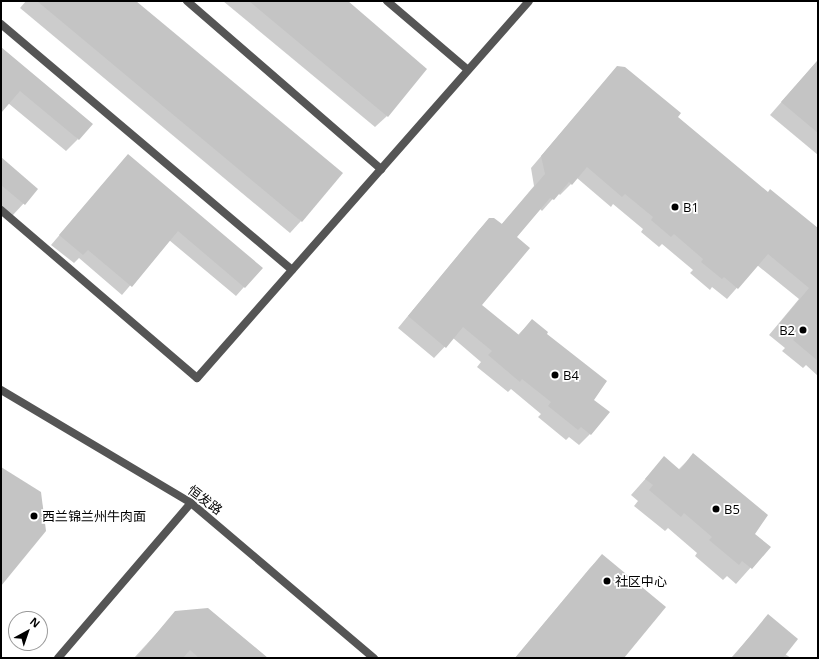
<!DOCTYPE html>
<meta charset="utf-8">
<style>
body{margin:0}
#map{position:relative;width:819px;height:659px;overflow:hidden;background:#fff;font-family:"Open Sans","Noto Sans SC",sans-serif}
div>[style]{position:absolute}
.shadow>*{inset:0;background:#0003}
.building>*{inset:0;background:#c4c4c4}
.service>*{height:8px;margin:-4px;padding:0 4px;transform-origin:4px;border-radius:4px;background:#555}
.minor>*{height:8px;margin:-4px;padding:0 4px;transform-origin:4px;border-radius:4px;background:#555}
.dots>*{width:11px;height:11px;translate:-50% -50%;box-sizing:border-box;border:2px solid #fff;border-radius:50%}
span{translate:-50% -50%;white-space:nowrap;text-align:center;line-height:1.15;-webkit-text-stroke:3.5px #fff;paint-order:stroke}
.poi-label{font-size:13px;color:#000}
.left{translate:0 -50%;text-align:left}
.right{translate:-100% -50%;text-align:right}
.street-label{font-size:13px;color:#000}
.frame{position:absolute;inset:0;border:2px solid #000;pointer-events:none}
.north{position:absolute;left:8px;top:611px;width:40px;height:40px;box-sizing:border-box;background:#fff;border:1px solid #999;border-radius:50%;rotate:40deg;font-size:11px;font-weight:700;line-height:16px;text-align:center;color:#000}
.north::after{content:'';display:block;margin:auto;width:14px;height:18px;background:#000;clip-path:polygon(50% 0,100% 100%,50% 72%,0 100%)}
</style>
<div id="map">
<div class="shadow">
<i style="clip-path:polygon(26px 1px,135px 1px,301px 221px,290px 233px,20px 8px)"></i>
<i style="clip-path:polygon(223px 1px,346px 1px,387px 116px,375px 127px)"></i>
<i style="clip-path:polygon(1px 49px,78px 139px,66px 151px,8px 103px,1px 111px)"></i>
<i style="clip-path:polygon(818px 60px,818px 155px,770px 115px)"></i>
<i style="clip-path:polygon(617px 67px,767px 193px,818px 229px,818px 376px,806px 365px,803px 368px,782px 351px,785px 348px,769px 335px,799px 299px,757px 265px,727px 299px,712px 287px,710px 290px,690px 273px,693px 270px,662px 244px,659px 247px,641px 232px,643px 229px,613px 204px,611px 207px,577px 178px,560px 195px,558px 193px,542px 211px,540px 209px,516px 237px,480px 305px,518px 335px,532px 320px,546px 334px,592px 400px,590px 434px,579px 445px,569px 437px,566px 440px,538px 417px,541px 414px,511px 389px,508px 392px,477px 367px,481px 362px,453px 338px,434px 358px,398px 328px,478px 231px,489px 219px,501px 225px,534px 186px,531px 168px)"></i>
<i style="clip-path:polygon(128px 155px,261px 268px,236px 296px,169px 240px,122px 295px,79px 258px,74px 263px,51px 245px)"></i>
<i style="clip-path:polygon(1px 159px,37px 189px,12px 216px,1px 207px)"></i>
<i style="clip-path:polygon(693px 455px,754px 534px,769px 547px,736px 584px,727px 576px,723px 580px,695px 556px,697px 553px,668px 528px,665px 531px,634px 506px,638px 501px,631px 495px,664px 458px,678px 470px)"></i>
<i style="clip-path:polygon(602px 556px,623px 658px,515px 658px,590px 568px)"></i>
<i style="clip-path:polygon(176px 612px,266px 658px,134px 658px)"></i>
<i style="clip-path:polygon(768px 616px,785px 654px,791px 658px,731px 658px)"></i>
</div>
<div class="building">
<i style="clip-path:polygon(37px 1px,136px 1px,343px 173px,302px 222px)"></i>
<i style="clip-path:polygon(249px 1px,348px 1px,427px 69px,388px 117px)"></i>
<i style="clip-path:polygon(1px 47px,93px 124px,79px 140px,20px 91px,1px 113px)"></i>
<i style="clip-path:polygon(818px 60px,818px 133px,781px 102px)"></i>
<i style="clip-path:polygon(617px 66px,625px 67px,681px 113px,678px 117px,768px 192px,770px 189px,818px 228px,818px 361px,793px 340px,795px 337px,779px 324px,809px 288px,768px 254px,738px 289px,724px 277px,722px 279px,701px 262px,703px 259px,674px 234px,671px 237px,651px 220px,653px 217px,625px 194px,622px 197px,587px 167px,572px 185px,569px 182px,554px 200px,550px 198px,517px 237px,530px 248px,482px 305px,519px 335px,532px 319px,548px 332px,547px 334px,607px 381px,594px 400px,610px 412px,591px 435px,581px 427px,578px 430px,548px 406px,551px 402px,522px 379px,520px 382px,488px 355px,492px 351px,463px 327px,446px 348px,408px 316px,489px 218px,494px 218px,502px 224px,545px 174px,541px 156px)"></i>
<i style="clip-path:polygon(128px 154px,263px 268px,245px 288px,178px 231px,132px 287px,88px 250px,83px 255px,59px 235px)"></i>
<i style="clip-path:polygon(1px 157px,38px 189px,25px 205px,1px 185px)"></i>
<i style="clip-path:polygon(693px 453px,768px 515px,755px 534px,771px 547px,752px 569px,742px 561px,739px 565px,709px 540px,712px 537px,684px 513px,681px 517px,649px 490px,653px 485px,645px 479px,664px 456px,680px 470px)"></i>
<i style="clip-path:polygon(1px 467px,41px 492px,46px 531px,1px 586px)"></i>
<i style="clip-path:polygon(602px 554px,666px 607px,624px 658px,515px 658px)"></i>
<i style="clip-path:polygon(208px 608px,268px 658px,199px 658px,190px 650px,183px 658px,136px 658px,175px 611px)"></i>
<i style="clip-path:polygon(768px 614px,798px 639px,783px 658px,732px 658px)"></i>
</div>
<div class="service">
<i style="left:187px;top:1px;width:257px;rotate:40.9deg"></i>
<i style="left:387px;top:1px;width:106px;rotate:40.4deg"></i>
<i style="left:1px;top:24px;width:381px;rotate:40.2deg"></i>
<i style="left:1px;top:210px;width:258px;rotate:40.6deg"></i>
<i style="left:197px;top:378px;width:502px;rotate:-48.63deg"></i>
</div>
<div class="minor">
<i style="left:1px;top:390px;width:221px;rotate:30.7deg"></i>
<i style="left:191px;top:503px;width:240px;rotate:40.3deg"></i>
<i style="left:58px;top:658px;width:204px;rotate:-49.4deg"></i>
</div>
<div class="dots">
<i style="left:675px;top:207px;background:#000"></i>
<i style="left:803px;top:330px;background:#000"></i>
<i style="left:555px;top:375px;background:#000"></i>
<i style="left:716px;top:509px;background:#000"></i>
<i style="left:34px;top:516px;background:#000"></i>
<i style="left:607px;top:581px;background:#000"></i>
</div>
<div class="poi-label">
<span class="left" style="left:683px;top:207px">B1</span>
<span class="right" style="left:795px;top:330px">B2</span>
<span class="left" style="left:563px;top:375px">B4</span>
<span class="left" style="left:724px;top:509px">B5</span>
<span class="left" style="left:42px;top:516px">西兰锦兰州牛肉面</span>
<span class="left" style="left:615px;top:581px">社区中心</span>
</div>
<div class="street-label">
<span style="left:205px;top:500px;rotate:37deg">恒发路</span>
</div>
<div class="frame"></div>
<div class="north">N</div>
</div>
